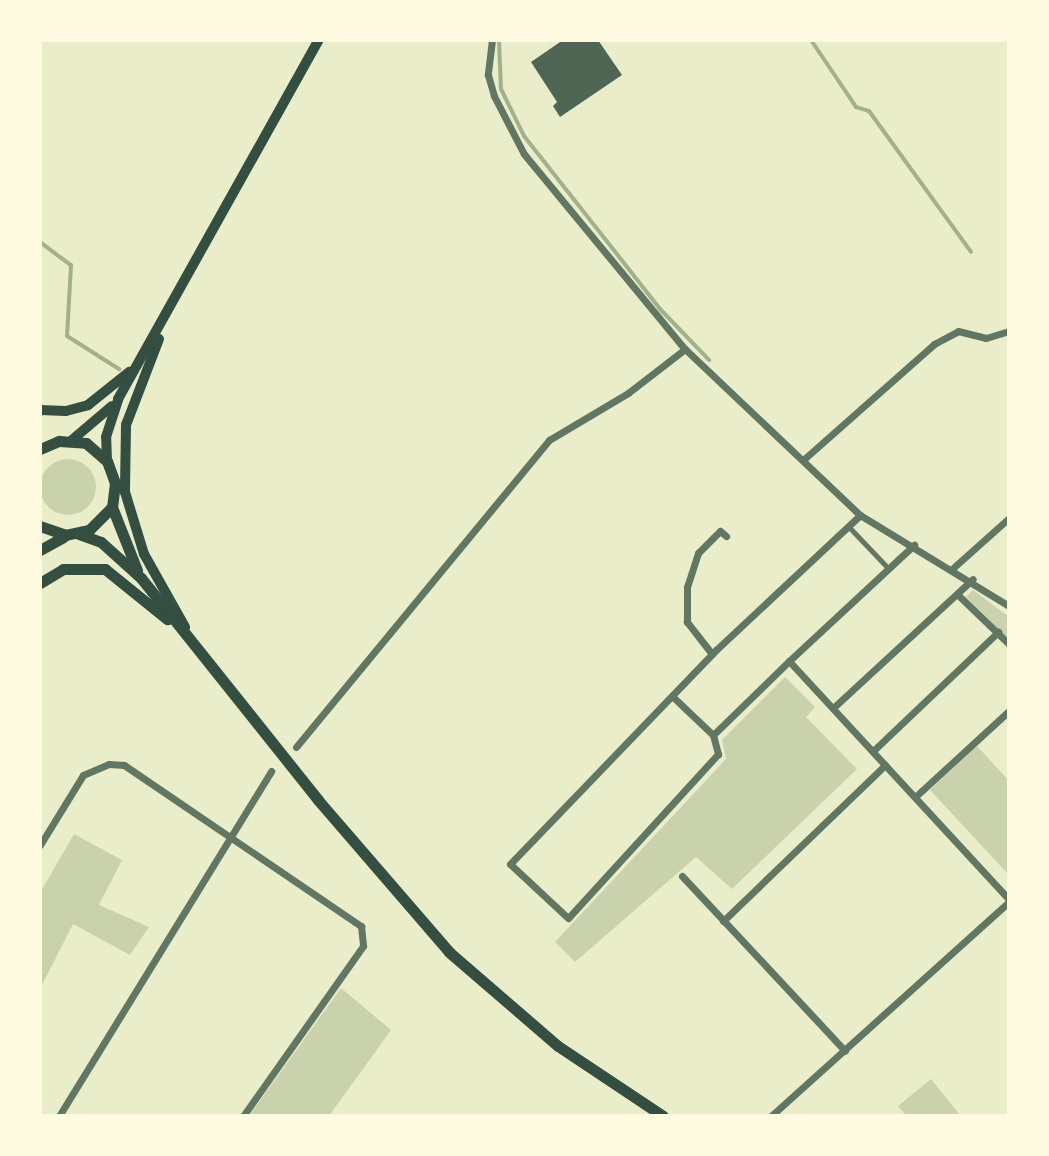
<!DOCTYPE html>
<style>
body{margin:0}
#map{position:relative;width:1049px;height:1156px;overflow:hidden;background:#e9edc9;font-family:"DejaVu Sans",sans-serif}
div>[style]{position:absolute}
.green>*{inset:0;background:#cad2ad}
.round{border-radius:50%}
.stream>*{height:4px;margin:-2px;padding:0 2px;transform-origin:2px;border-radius:2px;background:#a3b18a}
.building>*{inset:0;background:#4f6655}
.pedestrian>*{height:5px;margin:-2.5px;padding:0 2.5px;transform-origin:2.5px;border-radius:2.5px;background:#617663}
.minor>*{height:7px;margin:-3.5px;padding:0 3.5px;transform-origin:3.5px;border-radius:3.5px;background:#617663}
.secondary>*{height:10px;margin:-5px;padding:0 5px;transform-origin:5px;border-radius:5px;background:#344e41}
.primary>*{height:11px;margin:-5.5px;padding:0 5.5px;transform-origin:5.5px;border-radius:5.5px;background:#344e41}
span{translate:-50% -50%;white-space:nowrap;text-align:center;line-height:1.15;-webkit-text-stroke:8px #fefae0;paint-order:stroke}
.frame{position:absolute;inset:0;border:42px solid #fefae0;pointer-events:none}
</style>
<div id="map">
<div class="green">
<i class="round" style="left:40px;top:459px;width:56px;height:56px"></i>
<i style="clip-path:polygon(973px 590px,1009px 617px,1009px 641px,966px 597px)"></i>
<i style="clip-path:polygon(785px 677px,815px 707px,806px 717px,857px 769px,732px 889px,696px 857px,575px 962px,555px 942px,726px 759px,722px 740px)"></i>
<i style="clip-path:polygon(977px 746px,1009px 781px,1009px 875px,930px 790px)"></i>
<i style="clip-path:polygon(74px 834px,122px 860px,99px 905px,149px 927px,130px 955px,73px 924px,40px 989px,40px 893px)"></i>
<i style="clip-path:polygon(341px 988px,391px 1030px,329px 1116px,249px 1116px)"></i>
<i style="clip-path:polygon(931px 1079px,961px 1116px,906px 1116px,898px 1106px)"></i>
</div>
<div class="stream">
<i style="left:499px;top:40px;width:49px;rotate:87.7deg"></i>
<i style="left:501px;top:89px;width:52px;rotate:63.9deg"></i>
<i style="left:524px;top:136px;width:220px;rotate:51.8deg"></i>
<i style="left:660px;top:309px;width:71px;rotate:46.1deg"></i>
<i style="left:811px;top:40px;width:81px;rotate:56.1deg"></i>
<i style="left:856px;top:107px;width:14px;rotate:17deg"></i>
<i style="left:869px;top:111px;width:174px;rotate:54.1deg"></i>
<i style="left:40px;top:242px;width:39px;rotate:37deg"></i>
<i style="left:71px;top:265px;width:71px;rotate:93.2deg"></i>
<i style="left:67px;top:336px;width:62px;rotate:32.4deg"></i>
</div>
<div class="building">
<i style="clip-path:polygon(563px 40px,598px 40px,622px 75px,560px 117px,553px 106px,557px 102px,531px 62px)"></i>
</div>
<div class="pedestrian">
<i style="left:848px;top:526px;width:59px;rotate:46.4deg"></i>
</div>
<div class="minor">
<i style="left:492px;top:40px;width:35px;rotate:97deg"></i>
<i style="left:488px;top:75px;width:22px;rotate:74deg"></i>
<i style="left:494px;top:96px;width:65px;rotate:62.7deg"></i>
<i style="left:524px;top:154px;width:253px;rotate:50.5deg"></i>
<i style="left:685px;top:349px;width:241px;rotate:43.5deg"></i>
<i style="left:860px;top:515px;width:175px;rotate:31.4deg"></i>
<i style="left:803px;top:460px;width:175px;rotate:-41.5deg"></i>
<i style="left:934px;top:344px;width:27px;rotate:-28deg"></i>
<i style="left:958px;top:331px;width:29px;rotate:14deg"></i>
<i style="left:986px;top:338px;width:24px;rotate:-17deg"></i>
<i style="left:953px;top:568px;width:75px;rotate:-41.8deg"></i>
<i style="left:957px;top:594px;width:72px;rotate:43.9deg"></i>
<i style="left:712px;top:654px;width:41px;rotate:-128deg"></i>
<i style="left:687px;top:622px;width:35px;rotate:-90deg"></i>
<i style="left:687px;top:587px;width:36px;rotate:-72deg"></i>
<i style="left:698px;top:553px;width:31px;rotate:-45deg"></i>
<i style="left:720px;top:531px;width:8px;rotate:40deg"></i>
<i style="left:789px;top:661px;width:171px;rotate:-42.9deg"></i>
<i style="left:672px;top:696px;width:57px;rotate:43.6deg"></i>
<i style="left:833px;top:708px;width:190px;rotate:-42.7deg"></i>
<i style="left:713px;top:735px;width:20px;rotate:75deg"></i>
<i style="left:718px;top:754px;width:222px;rotate:132.4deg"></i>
<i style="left:568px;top:918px;width:79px;rotate:-137deg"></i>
<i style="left:510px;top:864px;width:298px;rotate:-46.1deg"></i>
<i style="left:717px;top:649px;width:196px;rotate:-43.1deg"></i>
<i style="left:713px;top:735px;width:106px;rotate:-44.2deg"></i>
<i style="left:789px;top:661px;width:324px;rotate:47.3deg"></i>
<i style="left:296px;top:747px;width:398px;rotate:-50.5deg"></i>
<i style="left:549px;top:440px;width:92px;rotate:-30.7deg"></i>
<i style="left:628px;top:393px;width:72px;rotate:-37.7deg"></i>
<i style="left:873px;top:751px;width:173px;rotate:-43.6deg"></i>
<i style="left:915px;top:797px;width:127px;rotate:-42.5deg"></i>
<i style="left:40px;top:845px;width:82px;rotate:-58.4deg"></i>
<i style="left:83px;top:775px;width:28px;rotate:-23deg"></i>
<i style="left:109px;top:764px;width:15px;rotate:4deg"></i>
<i style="left:124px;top:765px;width:287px;rotate:34.2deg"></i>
<i style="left:361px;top:926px;width:20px;rotate:84deg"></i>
<i style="left:363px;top:946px;width:208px;rotate:125.2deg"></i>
<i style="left:682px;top:876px;width:239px;rotate:47deg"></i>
<i style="left:723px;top:921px;width:225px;rotate:-43.9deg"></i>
<i style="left:59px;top:1116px;width:405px;rotate:-58.4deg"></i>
<i style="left:771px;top:1116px;width:320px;rotate:-42deg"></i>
</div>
<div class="secondary">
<i style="left:159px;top:339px;width:92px;rotate:111deg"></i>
<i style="left:126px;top:425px;width:67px;rotate:90.9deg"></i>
<i style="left:125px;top:492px;width:65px;rotate:73deg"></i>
<i style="left:144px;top:554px;width:84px;rotate:60.7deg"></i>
<i style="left:40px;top:410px;width:26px;rotate:2deg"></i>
<i style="left:66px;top:411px;width:23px;rotate:-15deg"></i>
<i style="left:88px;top:405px;width:53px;rotate:-38.8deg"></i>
<i style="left:72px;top:440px;width:52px;rotate:-40.4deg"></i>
<i style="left:107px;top:461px;width:24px;rotate:-92deg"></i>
<i style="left:106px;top:437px;width:40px;rotate:-72deg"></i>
<i style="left:118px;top:399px;width:411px;rotate:-60.8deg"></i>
</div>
<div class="primary">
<i style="left:40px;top:449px;width:21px;rotate:-23deg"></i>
<i style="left:59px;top:441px;width:27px;rotate:4deg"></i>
<i style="left:86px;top:443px;width:28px;rotate:41deg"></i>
<i style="left:107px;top:461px;width:23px;rotate:70deg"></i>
<i style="left:115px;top:483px;width:24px;rotate:97deg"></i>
<i style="left:112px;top:507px;width:33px;rotate:135deg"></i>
<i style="left:89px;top:530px;width:24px;rotate:168deg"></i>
<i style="left:66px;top:535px;width:28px;rotate:-161deg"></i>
<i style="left:112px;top:507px;width:68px;rotate:68.4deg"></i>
<i style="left:79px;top:534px;width:23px;rotate:20deg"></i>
<i style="left:101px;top:542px;width:54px;rotate:42deg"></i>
<i style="left:141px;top:578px;width:284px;rotate:51.4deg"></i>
<i style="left:318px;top:800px;width:201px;rotate:49.2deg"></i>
<i style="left:449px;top:952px;width:144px;rotate:40.8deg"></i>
<i style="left:558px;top:1046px;width:126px;rotate:33.7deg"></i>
<i style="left:40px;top:550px;width:26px;rotate:-29deg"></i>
<i style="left:40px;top:583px;width:27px;rotate:-31deg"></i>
<i style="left:63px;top:569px;width:42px"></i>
<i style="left:105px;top:569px;width:80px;rotate:38.9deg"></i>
</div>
<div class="frame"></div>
</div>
